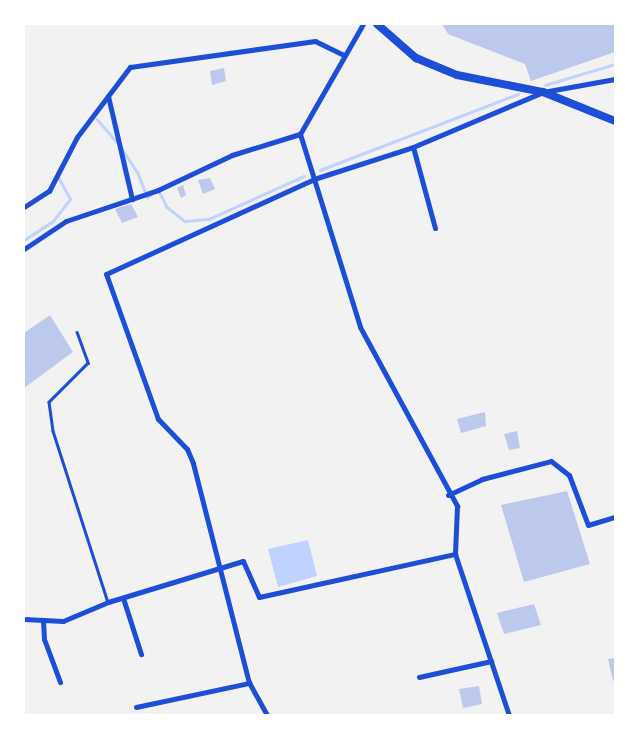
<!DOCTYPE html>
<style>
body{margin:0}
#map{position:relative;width:639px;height:739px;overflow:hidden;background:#f2f2f2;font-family:"Open Sans",sans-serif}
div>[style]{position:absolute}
.water>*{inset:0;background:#bfd3fe}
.stream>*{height:2.5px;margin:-1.25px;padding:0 1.25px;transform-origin:1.25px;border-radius:1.25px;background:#bfd3fe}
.building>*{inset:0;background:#bdc9ec}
.service>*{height:2.5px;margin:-1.25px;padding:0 1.25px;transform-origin:1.25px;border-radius:1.25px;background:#1d4ed8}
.minor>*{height:5px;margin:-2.5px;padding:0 2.5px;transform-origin:2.5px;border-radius:2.5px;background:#1d4ed8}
.primary>*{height:8px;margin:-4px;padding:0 4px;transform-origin:4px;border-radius:4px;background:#1d4ed8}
span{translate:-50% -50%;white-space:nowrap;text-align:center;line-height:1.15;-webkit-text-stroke:5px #fff;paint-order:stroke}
.frame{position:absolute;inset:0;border:25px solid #fff;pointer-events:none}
</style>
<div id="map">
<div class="water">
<i style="clip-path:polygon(308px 540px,317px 576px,278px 587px,268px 549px)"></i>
</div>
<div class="stream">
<i style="left:545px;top:85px;width:73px;rotate:-16.7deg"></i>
<i style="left:97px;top:119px;width:30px;rotate:49deg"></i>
<i style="left:121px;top:147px;width:31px;rotate:57deg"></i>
<i style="left:138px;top:173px;width:26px;rotate:69deg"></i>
<i style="left:147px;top:197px;width:4px;rotate:-27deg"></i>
<i style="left:320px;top:170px;width:212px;rotate:-21deg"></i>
<i style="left:159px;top:191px;width:18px;rotate:63deg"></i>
<i style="left:167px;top:207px;width:23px;rotate:38deg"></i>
<i style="left:185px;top:221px;width:24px;rotate:-5deg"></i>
<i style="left:209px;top:219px;width:104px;rotate:-24.4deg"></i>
<i style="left:24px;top:240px;width:35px;rotate:-33deg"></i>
<i style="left:53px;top:221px;width:28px;rotate:-52deg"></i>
<i style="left:70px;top:199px;width:25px;rotate:-119deg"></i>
</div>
<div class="building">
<i style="clip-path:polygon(442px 24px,615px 24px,615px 52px,531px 81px,525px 64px,448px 34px)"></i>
<i style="clip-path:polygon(224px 68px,226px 81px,212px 85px,210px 71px)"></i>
<i style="clip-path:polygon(210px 178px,215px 189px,203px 194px,198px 180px)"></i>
<i style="clip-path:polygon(183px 185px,186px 195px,181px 198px,177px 188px)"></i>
<i style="clip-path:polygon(131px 204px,138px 217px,122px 223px,115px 209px)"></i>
<i style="clip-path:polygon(50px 315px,73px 352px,24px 388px,24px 333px)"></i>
<i style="clip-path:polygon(485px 412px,486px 426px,461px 433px,457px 419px)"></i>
<i style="clip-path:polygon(517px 431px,520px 448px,509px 450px,504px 434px)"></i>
<i style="clip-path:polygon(567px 491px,590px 564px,524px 582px,501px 505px)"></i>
<i style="clip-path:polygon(534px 604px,541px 625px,504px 634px,497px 613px)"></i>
<i style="clip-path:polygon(615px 658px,615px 680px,613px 681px,608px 659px)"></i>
<i style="clip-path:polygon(479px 686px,482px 704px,463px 708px,459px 689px)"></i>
</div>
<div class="service">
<i style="left:77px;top:332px;width:33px;rotate:70deg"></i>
<i style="left:88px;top:363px;width:55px;rotate:135deg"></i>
<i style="left:49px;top:402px;width:29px;rotate:82deg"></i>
<i style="left:53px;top:431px;width:180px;rotate:72.2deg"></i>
</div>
<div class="minor">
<i style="left:363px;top:24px;width:127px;rotate:119.8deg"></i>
<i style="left:300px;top:134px;width:202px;rotate:72.7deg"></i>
<i style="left:360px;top:327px;width:204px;rotate:61.5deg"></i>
<i style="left:457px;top:506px;width:48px;rotate:92.4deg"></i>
<i style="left:455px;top:554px;width:170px;rotate:71.5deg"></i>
<i style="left:108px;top:96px;width:106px;rotate:76.9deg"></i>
<i style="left:413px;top:147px;width:84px;rotate:74.8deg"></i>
<i style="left:24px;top:207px;width:30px;rotate:-33deg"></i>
<i style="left:49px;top:191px;width:61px;rotate:-62.6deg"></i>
<i style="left:77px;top:137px;width:88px;rotate:-52.9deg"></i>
<i style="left:130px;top:67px;width:187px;rotate:-8deg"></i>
<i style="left:315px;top:41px;width:32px;rotate:26deg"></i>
<i style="left:24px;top:249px;width:50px;rotate:-33.7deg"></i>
<i style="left:66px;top:221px;width:97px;rotate:-18.6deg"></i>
<i style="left:158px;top:190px;width:82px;rotate:-25.3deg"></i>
<i style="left:232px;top:155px;width:71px;rotate:-17.2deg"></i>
<i style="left:448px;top:495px;width:38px;rotate:-25deg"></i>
<i style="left:482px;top:479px;width:71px;rotate:-14.6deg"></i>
<i style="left:551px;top:461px;width:23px;rotate:38deg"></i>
<i style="left:569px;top:475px;width:53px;rotate:69.2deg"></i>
<i style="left:588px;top:525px;width:28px;rotate:-17deg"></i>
<i style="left:123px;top:598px;width:59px;rotate:72.2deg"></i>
<i style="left:24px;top:619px;width:39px;rotate:3deg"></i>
<i style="left:63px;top:621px;width:49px;rotate:-22.9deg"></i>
<i style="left:108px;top:602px;width:141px;rotate:-16.9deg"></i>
<i style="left:243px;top:561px;width:39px;rotate:66deg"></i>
<i style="left:259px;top:597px;width:201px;rotate:-12.4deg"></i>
<i style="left:43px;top:620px;width:19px;rotate:87deg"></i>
<i style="left:44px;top:639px;width:46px;rotate:69.6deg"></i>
<i style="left:419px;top:677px;width:74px;rotate:-12.5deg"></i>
<i style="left:136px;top:707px;width:116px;rotate:-12deg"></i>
<i style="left:267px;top:715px;width:37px;rotate:-119deg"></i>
<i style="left:249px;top:683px;width:227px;rotate:-104.3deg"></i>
<i style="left:193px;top:463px;width:15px;rotate:-113deg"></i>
<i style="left:187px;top:449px;width:42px;rotate:-134deg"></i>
<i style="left:158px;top:419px;width:154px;rotate:-109.7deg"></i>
<i style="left:106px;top:274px;width:229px;rotate:-24.5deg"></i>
<i style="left:314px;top:179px;width:104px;rotate:-17.9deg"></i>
<i style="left:413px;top:147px;width:141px;rotate:-22.9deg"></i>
<i style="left:543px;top:92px;width:73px;rotate:-10.2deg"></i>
</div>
<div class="primary">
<i style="left:377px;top:24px;width:52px;rotate:41.1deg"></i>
<i style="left:416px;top:58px;width:44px;rotate:22.5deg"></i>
<i style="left:457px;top:75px;width:88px;rotate:11.2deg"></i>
<i style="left:543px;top:92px;width:78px;rotate:21.9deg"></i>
</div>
<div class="frame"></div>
</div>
